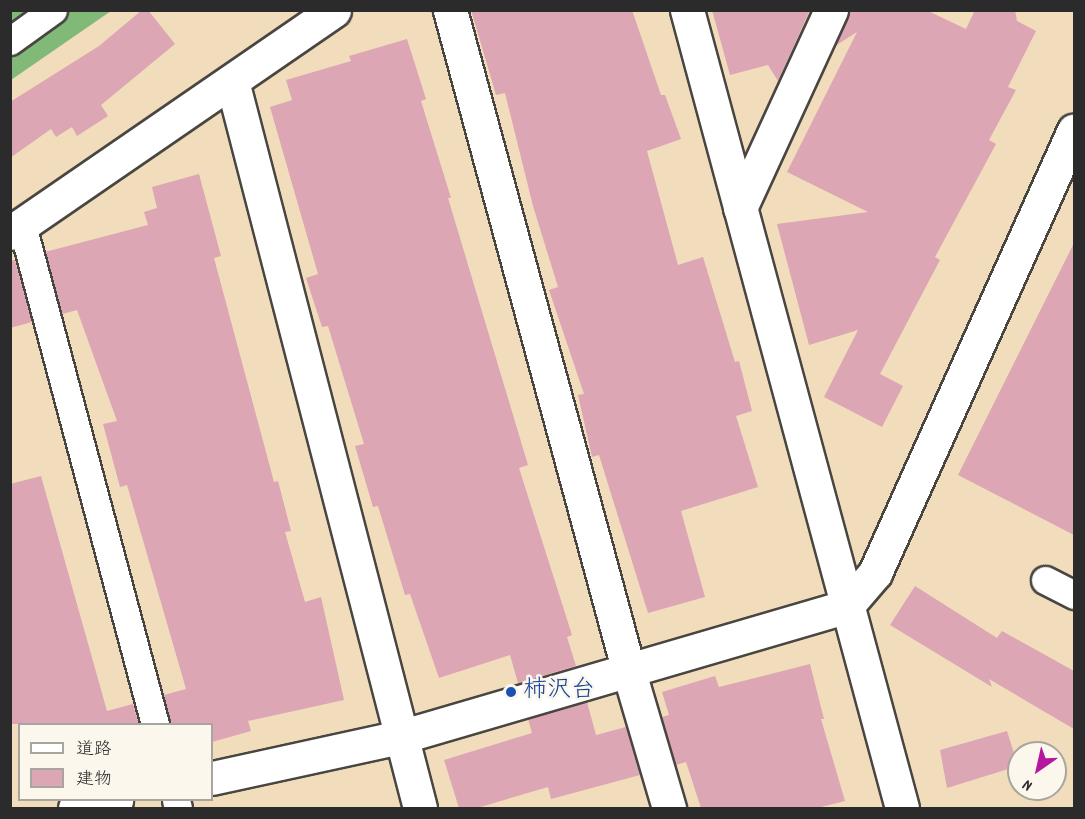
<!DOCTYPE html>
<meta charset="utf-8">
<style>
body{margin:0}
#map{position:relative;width:1085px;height:819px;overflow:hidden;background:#f1dcbb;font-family:Dekko,"Klee One",sans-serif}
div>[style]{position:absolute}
.forest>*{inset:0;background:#81ba78}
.building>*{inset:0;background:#dca6b5}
.roads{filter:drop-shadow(2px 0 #494641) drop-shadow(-2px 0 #494641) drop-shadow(0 2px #494641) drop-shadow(0 -2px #494641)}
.service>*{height:27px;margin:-13.5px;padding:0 13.5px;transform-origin:13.5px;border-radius:13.5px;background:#fff}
.minor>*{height:33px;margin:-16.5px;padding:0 16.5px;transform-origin:16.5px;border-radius:16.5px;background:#fff}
.dots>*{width:16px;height:16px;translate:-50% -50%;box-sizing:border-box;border:3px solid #fbf7ec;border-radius:50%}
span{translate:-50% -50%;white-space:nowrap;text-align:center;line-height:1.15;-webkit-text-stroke:5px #fbf7ec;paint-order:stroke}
.transit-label{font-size:24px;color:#164399}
.left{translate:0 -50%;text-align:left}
.frame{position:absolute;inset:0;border:12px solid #2b2b2b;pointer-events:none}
.legend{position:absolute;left:18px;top:723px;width:195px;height:78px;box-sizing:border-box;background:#fbf7ec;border:2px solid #a8a59f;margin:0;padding:8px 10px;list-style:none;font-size:18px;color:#2b2b2b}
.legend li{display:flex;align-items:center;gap:12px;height:30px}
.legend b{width:30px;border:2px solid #a8a59f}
.north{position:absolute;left:1007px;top:741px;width:60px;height:60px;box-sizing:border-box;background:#fbf7ec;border:2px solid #a8a59f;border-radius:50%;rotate:214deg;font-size:16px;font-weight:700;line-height:24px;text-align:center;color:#2b2b2b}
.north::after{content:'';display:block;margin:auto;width:21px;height:27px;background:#b5179e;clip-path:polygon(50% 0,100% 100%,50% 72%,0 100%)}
</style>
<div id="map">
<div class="forest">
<i style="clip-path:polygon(11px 11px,111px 11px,11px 80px)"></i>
</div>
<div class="building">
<i style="clip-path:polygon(142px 10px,148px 10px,175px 44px,101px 105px,108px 116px,77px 136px,72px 127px,56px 137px,51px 129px,10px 158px,10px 102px,99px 46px)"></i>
<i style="clip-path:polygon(471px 10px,632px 10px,661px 95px,665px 95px,681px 139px,647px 151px,678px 265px,703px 257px,735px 362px,739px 361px,752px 411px,736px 416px,758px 487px,681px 511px,705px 597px,648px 613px,599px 455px,592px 457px,578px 395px,584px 394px,549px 290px,558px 287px,533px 206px,505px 93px,496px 95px)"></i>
<i style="clip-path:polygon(712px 10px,810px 10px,778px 81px,768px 65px,730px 75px)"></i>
<i style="clip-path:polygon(849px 10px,926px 10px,966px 29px,975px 10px,1015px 10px,1017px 21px,1036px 31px,1008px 87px,1016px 90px,989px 140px,996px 144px,935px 257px,940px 260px,880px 374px,903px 386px,882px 427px,824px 397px,858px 330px,809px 345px,777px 224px,868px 212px,787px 172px,857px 32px,835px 46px)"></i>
<i style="clip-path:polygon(407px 39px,426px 99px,421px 101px,451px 198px,448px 198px,528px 465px,519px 468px,572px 635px,567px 637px,576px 666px,518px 683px,510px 655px,439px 678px,410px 594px,405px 595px,378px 506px,373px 507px,355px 446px,364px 444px,328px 326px,322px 327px,306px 278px,318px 274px,270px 107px,292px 100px,286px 80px,351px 61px,349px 56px)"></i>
<i style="clip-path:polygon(199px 174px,221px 256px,214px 258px,274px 482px,278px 481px,291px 531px,285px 532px,305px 602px,321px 597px,344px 700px,248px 721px,251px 731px,212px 742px,212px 724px,170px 724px,164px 695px,186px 689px,127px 485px,120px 487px,103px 424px,117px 421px,77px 310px,62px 314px,45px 252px,148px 225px,144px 212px,157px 208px,152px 187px)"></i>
<i style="clip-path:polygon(1074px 243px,1074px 535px,958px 475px)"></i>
<i style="clip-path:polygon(15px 260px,32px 322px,10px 328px,10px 261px)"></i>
<i style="clip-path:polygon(41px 476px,107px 711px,133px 704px,139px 724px,10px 724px,10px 484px)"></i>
<i style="clip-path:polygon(915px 586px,997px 638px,1002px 631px,1074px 671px,1074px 729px,989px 679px,992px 687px,890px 625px)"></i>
<i style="clip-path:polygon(810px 664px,824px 719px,821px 719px,845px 801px,817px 808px,701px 808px,686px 762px,676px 765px,662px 717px,669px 715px,662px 692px,715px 676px,719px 687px)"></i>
<i style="clip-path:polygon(587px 702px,596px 735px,626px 727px,640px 775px,551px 799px,548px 787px,477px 808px,459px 808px,444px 760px,532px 733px,528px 719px)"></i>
<i style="clip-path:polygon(1007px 731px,1018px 766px,947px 788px,940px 750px)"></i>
</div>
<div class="roads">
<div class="service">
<i style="left:10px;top:41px;width:53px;rotate:-35.8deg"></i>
<i style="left:22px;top:225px;width:516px;rotate:75.08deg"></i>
<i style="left:1045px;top:580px;width:33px;rotate:27deg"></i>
<i style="left:176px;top:800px;width:8px;rotate:76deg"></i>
</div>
<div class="minor">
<i style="left:450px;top:10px;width:686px;rotate:74.87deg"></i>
<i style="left:629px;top:672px;width:142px;rotate:73.6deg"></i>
<i style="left:687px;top:10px;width:826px;rotate:74.92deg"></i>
<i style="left:232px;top:81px;width:751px;rotate:75.5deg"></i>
<i style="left:740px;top:208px;width:218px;rotate:-65.3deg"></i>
<i style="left:10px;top:233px;width:393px;rotate:-34.5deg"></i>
<i style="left:212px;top:778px;width:192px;rotate:-12.3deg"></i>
<i style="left:400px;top:737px;width:465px;rotate:-16.3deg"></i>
<i style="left:846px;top:607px;width:45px;rotate:-49.5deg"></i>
<i style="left:875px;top:573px;width:485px;rotate:-65.8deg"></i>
<i style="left:75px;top:808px;width:42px;rotate:-11deg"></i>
</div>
</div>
<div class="dots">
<i style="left:511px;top:692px;background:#1a4fb4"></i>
</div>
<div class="transit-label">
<span class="left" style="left:523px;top:692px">柿沢台</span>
</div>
<div class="frame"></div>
<ul class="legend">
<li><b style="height:8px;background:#fff"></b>道路</li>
<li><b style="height:16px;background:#dca6b5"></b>建物</li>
</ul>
<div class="north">N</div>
</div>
